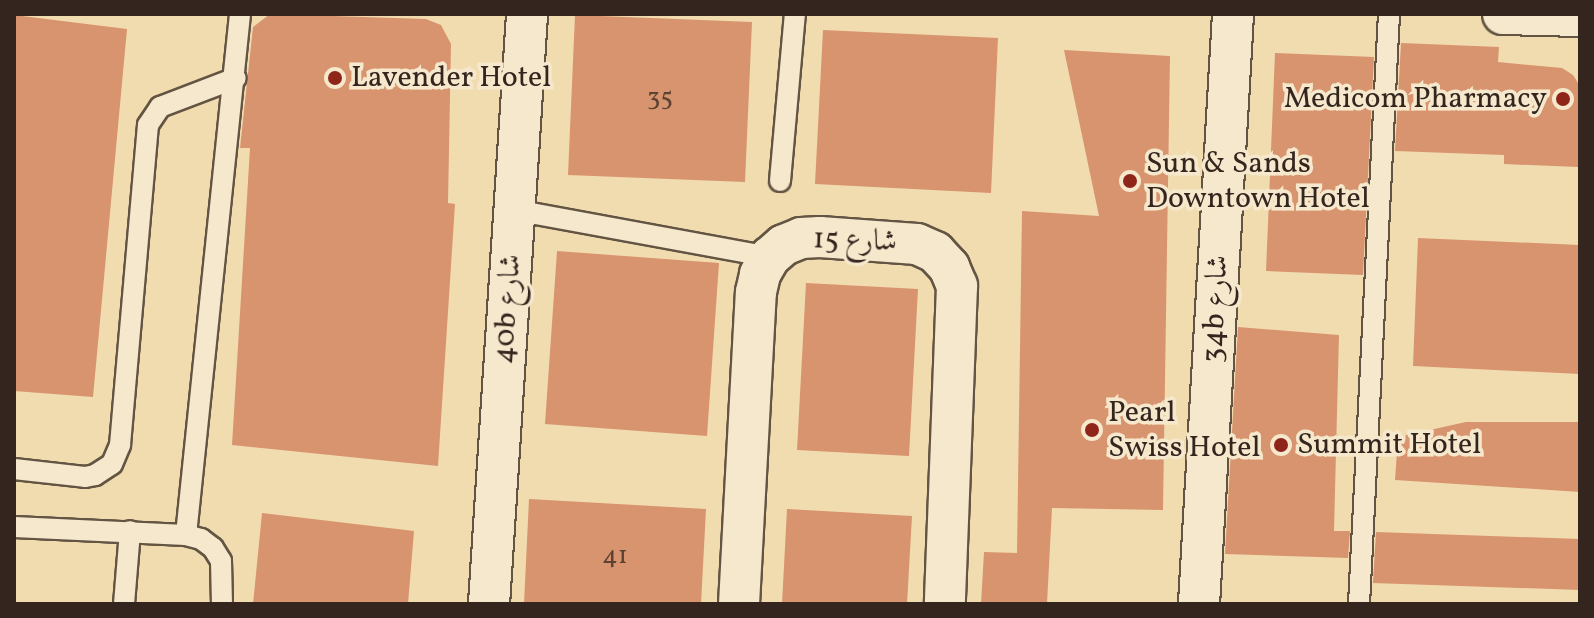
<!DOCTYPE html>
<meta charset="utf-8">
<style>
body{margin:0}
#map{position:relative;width:1594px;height:618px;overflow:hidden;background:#f1dcb0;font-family:Vollkorn,Amiri,serif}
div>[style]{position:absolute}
.building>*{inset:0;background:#d8946e}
.roads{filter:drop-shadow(2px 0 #635443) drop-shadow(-2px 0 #635443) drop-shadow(0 2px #635443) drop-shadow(0 -2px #635443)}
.service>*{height:20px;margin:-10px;padding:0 10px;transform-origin:10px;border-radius:10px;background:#f6e8cc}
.minor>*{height:40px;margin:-20px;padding:0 20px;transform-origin:20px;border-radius:20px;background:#f6e8cc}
.dots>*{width:22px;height:22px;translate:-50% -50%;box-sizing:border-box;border:4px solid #f6e8cc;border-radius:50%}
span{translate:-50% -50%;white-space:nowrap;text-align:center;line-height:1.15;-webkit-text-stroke:7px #f6e8cc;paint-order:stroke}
.number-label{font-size:26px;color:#5d4233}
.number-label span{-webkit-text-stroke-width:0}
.poi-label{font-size:30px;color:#34261f}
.left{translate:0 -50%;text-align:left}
.right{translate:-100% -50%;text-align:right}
.street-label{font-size:30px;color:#34261f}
.frame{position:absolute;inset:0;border:16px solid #34261f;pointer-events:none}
</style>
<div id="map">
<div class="building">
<i style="clip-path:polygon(270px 14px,426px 19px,441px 25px,451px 44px,448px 203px,455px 204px,438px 466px,232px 445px,250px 148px,240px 148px,253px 27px)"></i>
<i style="clip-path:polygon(14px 15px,127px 29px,93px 397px,14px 391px)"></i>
<i style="clip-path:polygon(575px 15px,752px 22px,745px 182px,568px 175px)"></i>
<i style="clip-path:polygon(823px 30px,998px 38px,991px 193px,815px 184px)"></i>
<i style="clip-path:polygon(1401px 43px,1499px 47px,1498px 62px,1562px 68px,1573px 75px,1580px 86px,1578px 167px,1504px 164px,1504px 155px,1395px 151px)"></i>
<i style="clip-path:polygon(1064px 50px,1170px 56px,1163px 510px,1052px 508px,1047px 604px,981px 604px,984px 552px,1017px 553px,1022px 211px,1099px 216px)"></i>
<i style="clip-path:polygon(1275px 53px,1374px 57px,1363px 275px,1266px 271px)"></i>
<i style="clip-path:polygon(1418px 238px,1580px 245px,1580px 374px,1413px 366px)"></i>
<i style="clip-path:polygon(557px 251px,719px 263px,707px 436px,545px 424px)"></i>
<i style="clip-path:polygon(806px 283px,918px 289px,909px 456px,797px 450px)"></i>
<i style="clip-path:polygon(1238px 327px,1339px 335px,1334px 531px,1350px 531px,1348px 558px,1225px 554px)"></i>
<i style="clip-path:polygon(1466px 422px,1580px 422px,1580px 492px,1395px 480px,1398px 437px)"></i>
<i style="clip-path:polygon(529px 499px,706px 509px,701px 604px,524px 604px)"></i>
<i style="clip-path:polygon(787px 509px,912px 516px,907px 604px,782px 604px)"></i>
<i style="clip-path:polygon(262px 513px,414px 531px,408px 604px,253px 604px)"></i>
<i style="clip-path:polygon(1376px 532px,1580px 539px,1580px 590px,1373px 583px)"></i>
</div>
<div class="roads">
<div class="service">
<i style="left:780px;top:181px;width:168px;rotate:-84.9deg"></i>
<i style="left:514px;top:210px;width:260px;rotate:10.4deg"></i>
<i style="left:14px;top:469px;width:71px;rotate:6.4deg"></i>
<i style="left:85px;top:477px;width:10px;rotate:-11deg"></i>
<i style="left:95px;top:475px;width:20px;rotate:-33deg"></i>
<i style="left:112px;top:464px;width:21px;rotate:-67deg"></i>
<i style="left:120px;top:445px;width:321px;rotate:-85deg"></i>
<i style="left:148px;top:125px;width:22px;rotate:-56deg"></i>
<i style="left:160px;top:107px;width:81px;rotate:-20.9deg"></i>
<i style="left:14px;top:527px;width:172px;rotate:2.7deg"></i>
<i style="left:186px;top:535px;width:16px;rotate:15deg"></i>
<i style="left:201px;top:539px;width:15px;rotate:37deg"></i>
<i style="left:213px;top:548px;width:15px;rotate:58deg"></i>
<i style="left:221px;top:561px;width:43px;rotate:88.7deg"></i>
<i style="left:186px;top:535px;width:524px;rotate:-84.08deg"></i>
<i style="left:124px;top:604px;width:73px;rotate:-85.3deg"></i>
<i style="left:1359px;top:604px;width:591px;rotate:-87.09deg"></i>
</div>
<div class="minor">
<i style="left:1503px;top:14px;width:77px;rotate:1.5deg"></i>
<i style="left:489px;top:604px;width:591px;rotate:-86.31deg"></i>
<i style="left:739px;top:604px;width:312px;rotate:-86.9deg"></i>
<i style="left:756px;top:292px;width:18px;rotate:-77deg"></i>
<i style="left:760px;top:274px;width:20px;rotate:-60deg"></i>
<i style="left:770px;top:257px;width:18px;rotate:-41deg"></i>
<i style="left:784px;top:245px;width:18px;rotate:-22deg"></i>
<i style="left:801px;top:238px;width:19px;rotate:-3deg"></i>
<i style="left:820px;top:237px;width:97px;rotate:4.1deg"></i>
<i style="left:917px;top:244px;width:20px;rotate:24deg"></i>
<i style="left:935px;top:252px;width:21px;rotate:47deg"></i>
<i style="left:949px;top:267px;width:21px;rotate:67deg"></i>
<i style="left:957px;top:286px;width:318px;rotate:92.2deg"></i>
<i style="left:1199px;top:604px;width:591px;rotate:-86.7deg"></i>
</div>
</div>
<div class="dots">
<i style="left:335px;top:78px;background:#8f2418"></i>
<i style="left:1563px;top:99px;background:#8f2418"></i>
<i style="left:1130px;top:181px;background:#8f2418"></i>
<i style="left:1092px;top:430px;background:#8f2418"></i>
<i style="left:1281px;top:445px;background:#8f2418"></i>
</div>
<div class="number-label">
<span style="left:660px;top:99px">35</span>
<span style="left:615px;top:557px">41</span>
</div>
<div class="poi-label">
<span class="left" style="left:351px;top:78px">Lavender Hotel</span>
<span class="right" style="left:1547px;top:99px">Medicom Pharmacy</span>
<span class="left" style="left:1146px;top:181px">Sun &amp; Sands<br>Downtown Hotel</span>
<span class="left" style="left:1108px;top:430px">Pearl<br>Swiss Hotel</span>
<span class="left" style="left:1297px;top:445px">Summit Hotel</span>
</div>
<div class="street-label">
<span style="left:855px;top:241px;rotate:2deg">شارع 15</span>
<span style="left:508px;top:309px;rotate:-86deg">40b شارع</span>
<span style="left:1216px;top:309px;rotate:-87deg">34b شارع</span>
</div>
<div class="frame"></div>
</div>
